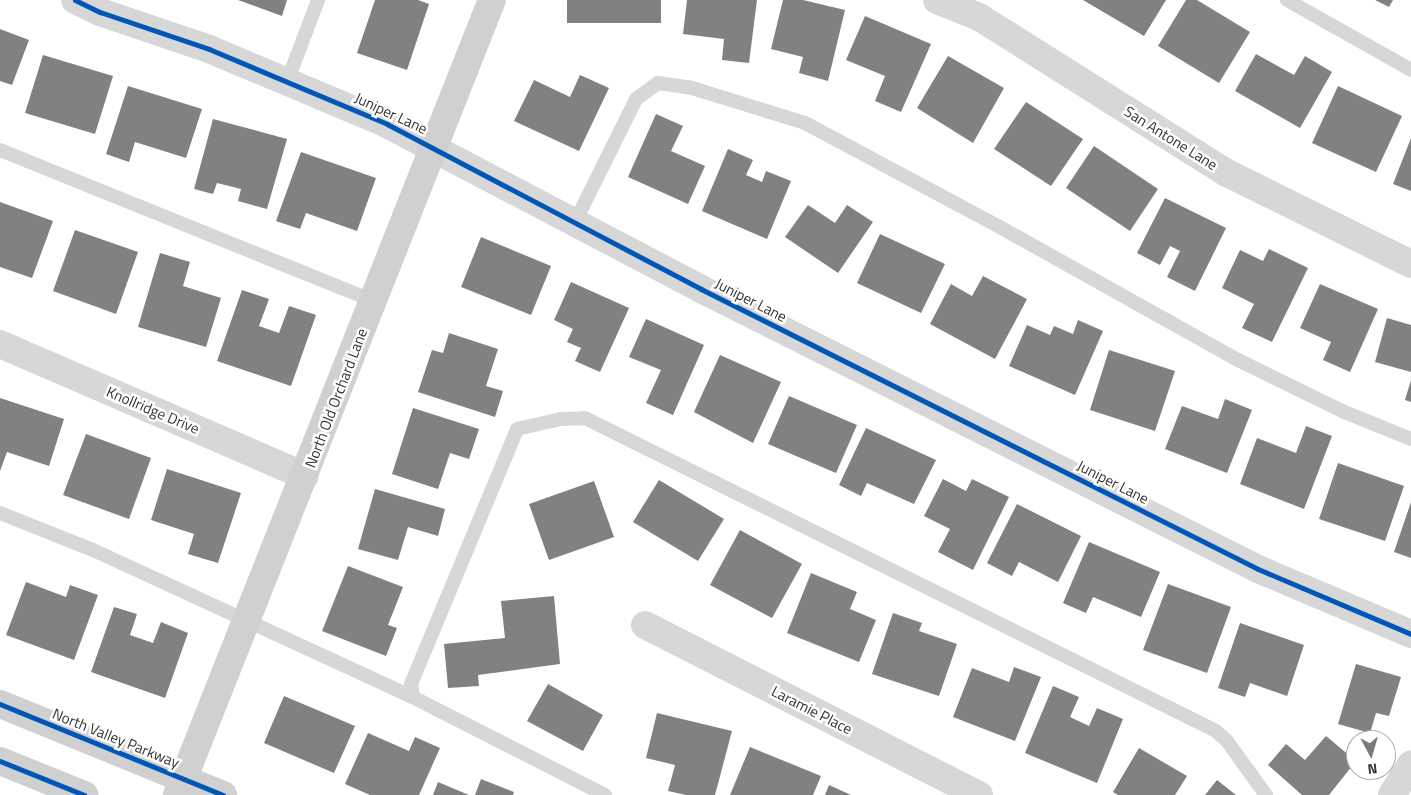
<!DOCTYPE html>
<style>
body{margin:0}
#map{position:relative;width:1411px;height:795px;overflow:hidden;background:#fff;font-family:"Titillium Web",sans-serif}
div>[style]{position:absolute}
.building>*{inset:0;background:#818181}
.lane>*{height:14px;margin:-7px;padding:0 7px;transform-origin:7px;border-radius:7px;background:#d7d7d7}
.street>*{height:28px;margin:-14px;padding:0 14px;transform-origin:14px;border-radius:14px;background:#d7d7d7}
.secondary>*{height:28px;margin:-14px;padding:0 14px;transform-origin:14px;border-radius:14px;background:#d0d0d0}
.cycleway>*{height:5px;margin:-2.5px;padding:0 2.5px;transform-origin:2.5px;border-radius:2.5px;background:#0057b8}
span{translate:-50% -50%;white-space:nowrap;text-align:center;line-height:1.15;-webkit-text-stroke:5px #fff;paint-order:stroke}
.street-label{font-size:15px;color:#333}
.north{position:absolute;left:1346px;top:730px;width:50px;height:50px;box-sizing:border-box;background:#fff;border:1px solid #adadad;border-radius:50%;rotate:174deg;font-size:14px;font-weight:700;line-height:20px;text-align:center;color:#333}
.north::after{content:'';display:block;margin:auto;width:18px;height:22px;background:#7a7a7a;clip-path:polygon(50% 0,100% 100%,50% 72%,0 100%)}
</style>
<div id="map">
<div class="building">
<i style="clip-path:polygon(238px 0,287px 0,282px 16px)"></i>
<i style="clip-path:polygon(375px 0,418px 0,429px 4px,407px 70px,357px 53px)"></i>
<i style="clip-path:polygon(567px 0,661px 0,661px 23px,567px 23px)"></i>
<i style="clip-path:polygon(687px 0,757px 0,749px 63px,722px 60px,724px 39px,683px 34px)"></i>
<i style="clip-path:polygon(783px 0,803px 0,845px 10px,828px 81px,799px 73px,803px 57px,771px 49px)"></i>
<i style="clip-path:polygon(1083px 0,1166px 0,1144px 36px)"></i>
<i style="clip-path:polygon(1186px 0,1197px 0,1250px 32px,1219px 83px,1158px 46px)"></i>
<i style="clip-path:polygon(1375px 0,1393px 0,1389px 7px)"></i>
<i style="clip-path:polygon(865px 16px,931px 44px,901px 112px,875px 101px,885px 76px,846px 60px)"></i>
<i style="clip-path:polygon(0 29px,29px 40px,12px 85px,0 81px)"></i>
<i style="clip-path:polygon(1256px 54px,1294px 75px,1305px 56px,1332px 72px,1300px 128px,1235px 91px)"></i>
<i style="clip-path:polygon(43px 55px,113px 76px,95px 134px,25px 113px)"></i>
<i style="clip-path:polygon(948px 56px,1004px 88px,973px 143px,917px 108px)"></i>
<i style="clip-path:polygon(580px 75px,609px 88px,579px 151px,514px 121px,534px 80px,570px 97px)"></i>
<i style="clip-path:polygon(128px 86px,202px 109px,186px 158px,135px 142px,129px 162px,106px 154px)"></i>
<i style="clip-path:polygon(1338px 86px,1402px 116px,1376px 172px,1312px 143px)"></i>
<i style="clip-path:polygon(1026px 102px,1083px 139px,1051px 186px,994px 149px)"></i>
<i style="clip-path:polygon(656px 114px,683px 126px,671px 151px,705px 166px,688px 204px,628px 177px)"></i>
<i style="clip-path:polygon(213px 119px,287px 139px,267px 209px,238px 201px,241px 189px,217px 183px,213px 194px,194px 189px)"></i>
<i style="clip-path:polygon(1411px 138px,1411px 191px,1393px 184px)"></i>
<i style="clip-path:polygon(1094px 146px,1158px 189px,1130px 231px,1066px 188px)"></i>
<i style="clip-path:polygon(728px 149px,753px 160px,746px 175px,762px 182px,766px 171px,791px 181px,767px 239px,702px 211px)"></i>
<i style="clip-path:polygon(301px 152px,376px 178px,357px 231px,306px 213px,300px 229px,276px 221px)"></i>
<i style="clip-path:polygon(1165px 198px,1226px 228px,1195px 291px,1167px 277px,1180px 251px,1170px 246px,1160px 265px,1137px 253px)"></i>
<i style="clip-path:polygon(0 202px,53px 221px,32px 278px,0 267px)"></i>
<i style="clip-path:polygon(808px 205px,835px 223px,847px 205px,873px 222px,838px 273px,785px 237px)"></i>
<i style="clip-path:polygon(75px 230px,138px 252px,116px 314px,53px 291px)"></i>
<i style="clip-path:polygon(880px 234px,945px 264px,921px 313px,857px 283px)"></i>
<i style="clip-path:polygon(481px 237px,551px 266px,531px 315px,461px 287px)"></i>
<i style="clip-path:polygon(1269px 249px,1308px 268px,1272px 342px,1242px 328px,1254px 304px,1222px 288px,1240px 250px,1263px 261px)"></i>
<i style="clip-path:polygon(160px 253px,190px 262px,183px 286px,221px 298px,206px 347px,138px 327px)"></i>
<i style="clip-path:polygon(983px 276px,1027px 299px,995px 359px,930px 324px,951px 284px,972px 296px)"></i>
<i style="clip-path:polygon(571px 282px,629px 308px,600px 372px,575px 361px,581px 348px,567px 342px,573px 329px,554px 320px)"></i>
<i style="clip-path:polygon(1320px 284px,1378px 309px,1350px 372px,1323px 360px,1331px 342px,1300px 328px)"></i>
<i style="clip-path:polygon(242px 290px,269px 299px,259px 326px,279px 333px,289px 306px,316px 315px,291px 386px,217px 361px)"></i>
<i style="clip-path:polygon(1387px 318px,1411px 325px,1411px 372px,1375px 362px)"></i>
<i style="clip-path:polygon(646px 319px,704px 345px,673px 415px,646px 403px,661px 370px,629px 357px)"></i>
<i style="clip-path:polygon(1078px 320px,1103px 331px,1075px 395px,1009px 366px,1027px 325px,1050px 335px,1054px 326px,1073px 334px)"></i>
<i style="clip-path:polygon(449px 333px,498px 349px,486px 386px,503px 391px,495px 417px,418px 392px,432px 350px,443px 353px)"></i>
<i style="clip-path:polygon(1109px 350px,1175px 371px,1155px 431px,1090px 410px)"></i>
<i style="clip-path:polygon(720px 355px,781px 382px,753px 443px,694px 412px)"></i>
<i style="clip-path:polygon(1411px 380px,1411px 402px,1405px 400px)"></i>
<i style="clip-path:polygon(789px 396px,857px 425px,836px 473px,768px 444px)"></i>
<i style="clip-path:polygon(0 398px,64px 419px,49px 466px,7px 452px,0 471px)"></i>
<i style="clip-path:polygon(1225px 399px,1252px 410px,1227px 473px,1165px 449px,1182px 406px,1218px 419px)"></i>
<i style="clip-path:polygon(413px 408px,479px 429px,469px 459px,450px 453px,438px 489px,392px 474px)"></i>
<i style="clip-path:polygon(1306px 426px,1332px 436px,1304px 509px,1240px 484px,1257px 438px,1296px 453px)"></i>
<i style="clip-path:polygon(866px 428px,936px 460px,914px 504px,867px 483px,861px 496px,839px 485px)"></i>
<i style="clip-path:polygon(86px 434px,151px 458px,129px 519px,63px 495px)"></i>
<i style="clip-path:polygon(1338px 463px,1404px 486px,1385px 541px,1319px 519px)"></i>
<i style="clip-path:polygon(167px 469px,241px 493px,218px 563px,188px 554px,194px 534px,151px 520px)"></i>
<i style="clip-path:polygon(943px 479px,966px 491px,972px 479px,1009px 497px,973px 570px,938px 552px,950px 529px,924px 516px)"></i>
<i style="clip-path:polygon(659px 480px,724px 519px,698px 561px,633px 522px)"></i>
<i style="clip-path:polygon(594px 481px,614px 537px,549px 560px,529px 504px)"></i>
<i style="clip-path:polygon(375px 489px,445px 509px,438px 536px,408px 527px,398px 560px,358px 549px)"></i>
<i style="clip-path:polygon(1411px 502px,1411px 558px,1394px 552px)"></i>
<i style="clip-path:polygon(1017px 504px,1081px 536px,1058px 582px,1019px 562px,1012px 576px,987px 563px)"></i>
<i style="clip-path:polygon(740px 530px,802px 564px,772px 618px,710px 585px)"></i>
<i style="clip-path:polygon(1089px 542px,1160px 572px,1141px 617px,1093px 597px,1086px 613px,1063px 603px)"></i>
<i style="clip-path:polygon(348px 566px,403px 587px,388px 625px,397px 628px,386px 656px,322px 631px)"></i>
<i style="clip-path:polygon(811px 573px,857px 592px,850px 609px,876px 620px,859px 662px,787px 633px)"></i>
<i style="clip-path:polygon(26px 582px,66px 597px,70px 585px,98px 595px,74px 660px,6px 635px)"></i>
<i style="clip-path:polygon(1168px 584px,1231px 607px,1207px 673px,1143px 650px)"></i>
<i style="clip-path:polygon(554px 596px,560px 664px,478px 675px,479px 686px,448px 688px,444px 644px,505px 638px,501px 601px)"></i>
<i style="clip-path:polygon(114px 607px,137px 614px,130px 635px,153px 643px,161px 622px,188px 633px,165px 698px,91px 672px)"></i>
<i style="clip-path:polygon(893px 613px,922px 623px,919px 631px,957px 644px,939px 696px,872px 674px)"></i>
<i style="clip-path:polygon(1240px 623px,1304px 645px,1287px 696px,1250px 683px,1245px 697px,1218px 688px)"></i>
<i style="clip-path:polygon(1356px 664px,1401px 677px,1389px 716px,1376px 713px,1370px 733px,1338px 724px)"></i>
<i style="clip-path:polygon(1014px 667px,1041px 677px,1015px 741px,953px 717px,972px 668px,1009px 682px)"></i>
<i style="clip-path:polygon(548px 684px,603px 715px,583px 751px,527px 721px)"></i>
<i style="clip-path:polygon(1053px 686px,1079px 697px,1070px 717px,1089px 726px,1097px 708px,1123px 719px,1097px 783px,1025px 753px)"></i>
<i style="clip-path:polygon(284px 696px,355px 726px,334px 773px,264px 743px)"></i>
<i style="clip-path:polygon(657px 713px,732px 731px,715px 795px,686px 795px,668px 791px,675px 765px,646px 758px)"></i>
<i style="clip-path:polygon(368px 733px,409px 751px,415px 737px,440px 748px,419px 795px,370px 795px,345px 784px)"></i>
<i style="clip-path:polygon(1326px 736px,1356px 761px,1329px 795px,1302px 795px,1268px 765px,1286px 744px,1305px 760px)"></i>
<i style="clip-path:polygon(750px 747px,821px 776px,813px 795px,730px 795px)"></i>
<i style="clip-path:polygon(1139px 748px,1187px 776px,1175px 795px,1118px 795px,1113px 792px)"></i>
<i style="clip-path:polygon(481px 779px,514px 792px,513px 795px,475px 795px)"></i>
<i style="clip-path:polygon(1217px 780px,1236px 795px,1205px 795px)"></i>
<i style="clip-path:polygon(438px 782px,469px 795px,433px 795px)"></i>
<i style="clip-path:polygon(829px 785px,851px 795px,825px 795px)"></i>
</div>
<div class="lane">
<i style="left:1287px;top:0;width:142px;rotate:29.4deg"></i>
<i style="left:287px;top:82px;width:88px;rotate:-69.3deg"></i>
<i style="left:0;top:150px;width:403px;rotate:22deg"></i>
<i style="left:575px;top:222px;width:137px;rotate:-63.6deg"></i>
<i style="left:636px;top:99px;width:27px;rotate:-36deg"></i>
<i style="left:658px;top:83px;width:34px;rotate:8deg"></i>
<i style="left:692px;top:88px;width:118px;rotate:17.2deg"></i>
<i style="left:805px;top:123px;width:219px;rotate:28.1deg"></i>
<i style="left:998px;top:226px;width:275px;rotate:29.2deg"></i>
<i style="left:1238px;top:360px;width:116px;rotate:26.1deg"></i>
<i style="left:1342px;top:411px;width:74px;rotate:22.1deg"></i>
<i style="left:0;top:513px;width:100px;rotate:21.7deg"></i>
<i style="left:93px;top:550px;width:352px;rotate:24.7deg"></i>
<i style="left:605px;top:795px;width:216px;rotate:-153deg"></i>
<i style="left:413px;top:697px;width:13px;rotate:-99deg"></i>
<i style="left:411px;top:684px;width:276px;rotate:-67.4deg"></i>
<i style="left:517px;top:429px;width:45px;rotate:-12.8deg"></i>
<i style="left:561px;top:419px;width:24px;rotate:-2deg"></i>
<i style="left:585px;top:418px;width:704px;rotate:26.38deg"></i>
<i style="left:1216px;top:731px;width:15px;rotate:42deg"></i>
<i style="left:1227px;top:741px;width:67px;rotate:54.2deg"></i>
</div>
<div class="street">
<i style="left:75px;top:0;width:28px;rotate:26deg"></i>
<i style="left:100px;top:12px;width:115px;rotate:18.7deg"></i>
<i style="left:209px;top:49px;width:193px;rotate:22.8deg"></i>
<i style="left:387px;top:124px;width:355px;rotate:27.7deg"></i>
<i style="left:701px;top:289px;width:623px;rotate:26.69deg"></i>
<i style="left:1258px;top:569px;width:166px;rotate:23deg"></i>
<i style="left:937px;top:0;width:45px;rotate:22deg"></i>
<i style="left:979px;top:17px;width:293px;rotate:32.2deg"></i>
<i style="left:1227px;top:173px;width:205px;rotate:26.3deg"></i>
<i style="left:0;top:344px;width:332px;rotate:23.4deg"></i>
<i style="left:645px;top:625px;width:375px;rotate:27deg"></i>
<i style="left:1392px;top:795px;width:36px;rotate:-58deg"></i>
</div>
<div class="secondary">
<i style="left:0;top:704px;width:241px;rotate:22.2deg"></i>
<i style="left:0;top:761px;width:91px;rotate:22deg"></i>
<i style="left:177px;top:795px;width:855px;rotate:-68.39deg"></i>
</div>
<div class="cycleway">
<i style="left:75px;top:0;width:28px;rotate:26deg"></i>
<i style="left:100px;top:12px;width:115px;rotate:18.7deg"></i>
<i style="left:209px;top:49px;width:193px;rotate:22.8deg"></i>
<i style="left:387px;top:124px;width:355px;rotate:27.7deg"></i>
<i style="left:701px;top:289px;width:623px;rotate:26.69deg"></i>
<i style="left:1258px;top:569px;width:166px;rotate:23deg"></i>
<i style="left:0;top:704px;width:241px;rotate:22.2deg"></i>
<i style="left:0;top:761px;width:91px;rotate:22deg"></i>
</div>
<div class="street-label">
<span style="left:391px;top:113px;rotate:25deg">Juniper Lane</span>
<span style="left:1171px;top:138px;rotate:32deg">San Antone Lane</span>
<span style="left:751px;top:300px;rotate:27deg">Juniper Lane</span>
<span style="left:336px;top:398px;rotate:-69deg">North Old Orchard Lane</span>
<span style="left:153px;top:410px;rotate:23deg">Knollridge Drive</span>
<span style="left:1113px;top:482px;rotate:27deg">Juniper Lane</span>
<span style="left:812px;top:710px;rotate:27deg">Laramie Place</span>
<span style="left:116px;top:738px;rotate:22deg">North Valley Parkway</span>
</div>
<div class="north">N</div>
</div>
